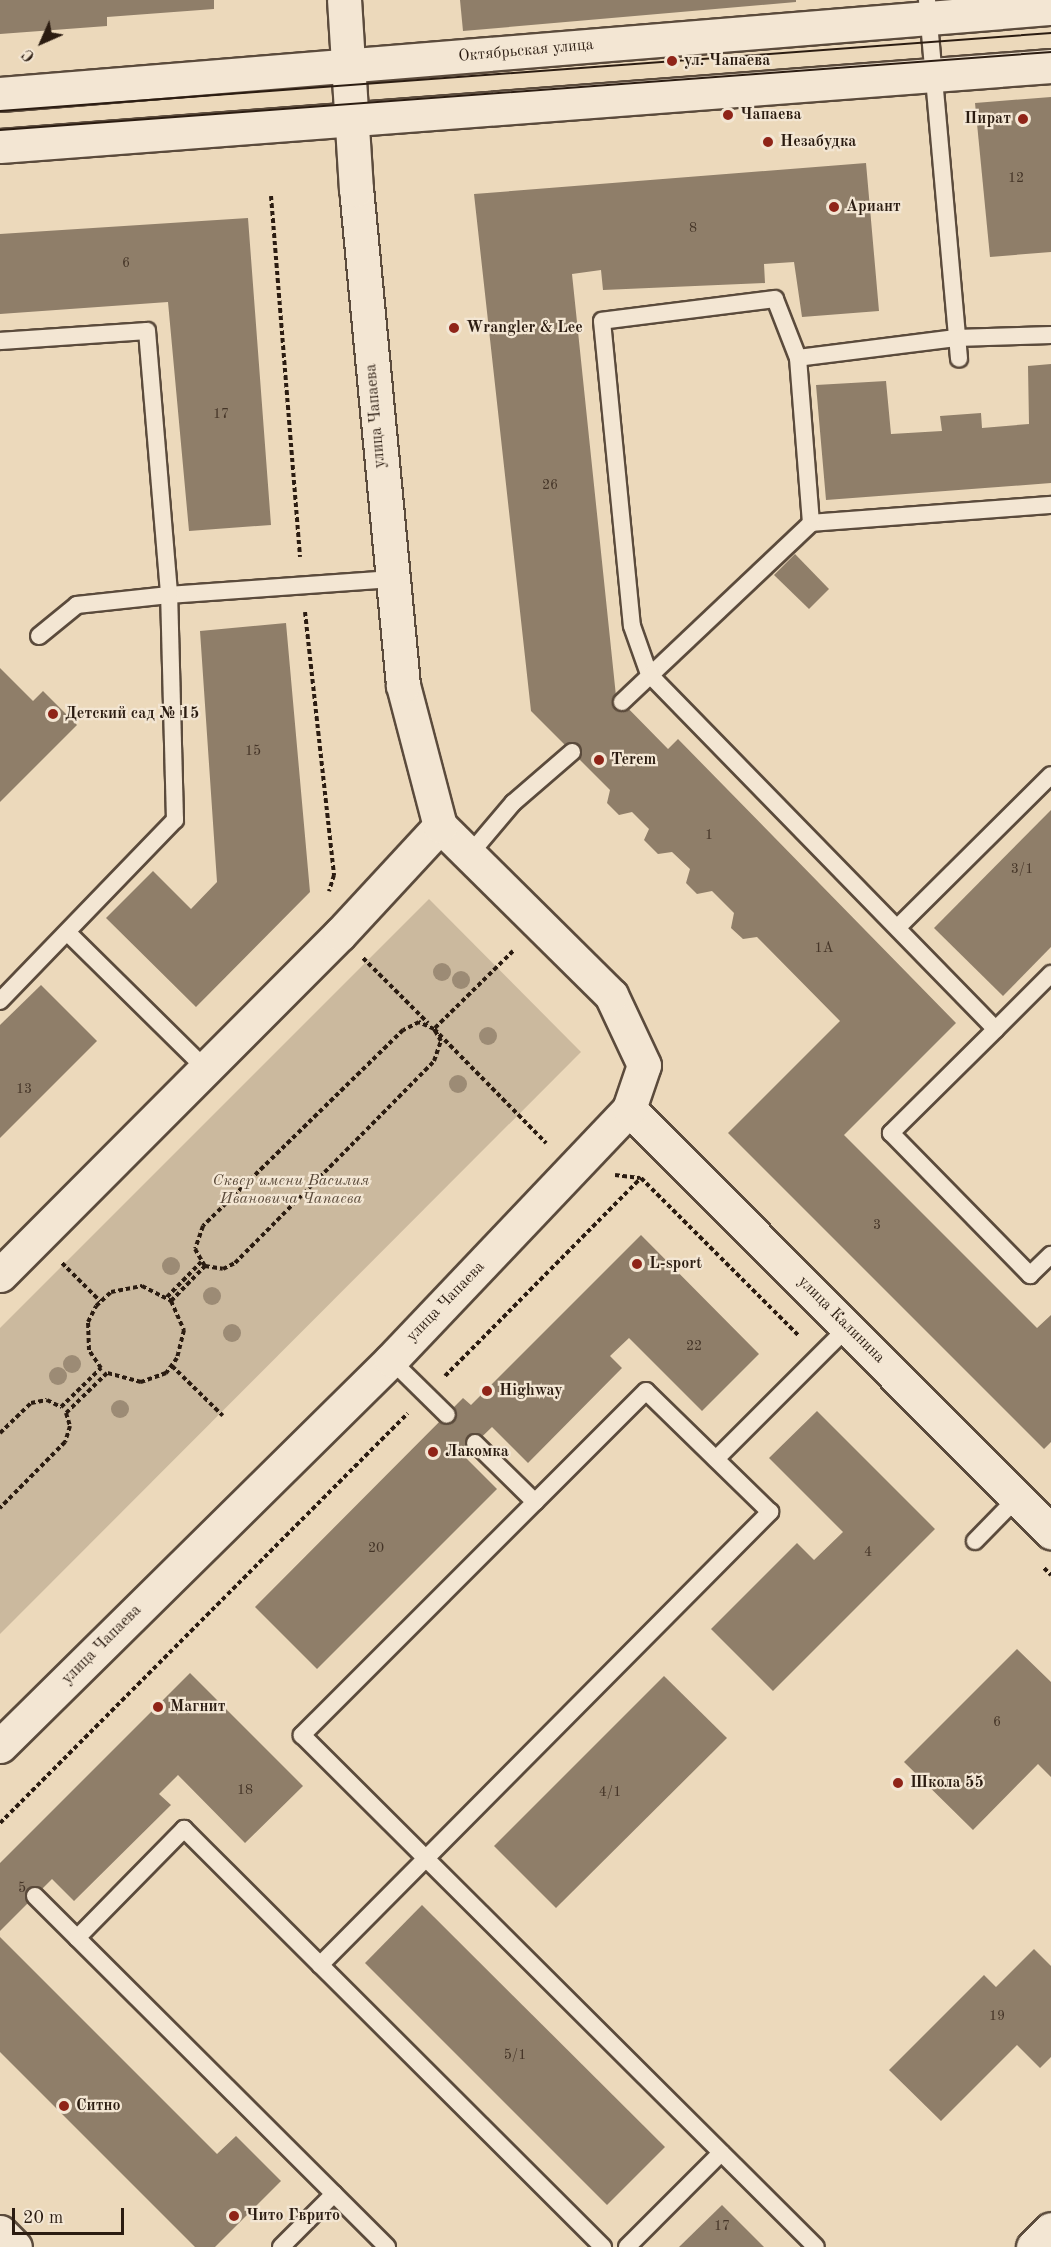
<!DOCTYPE html>
<meta charset="utf-8">
<style>
body{margin:0}
#map{position:relative;width:1051px;height:2247px;overflow:hidden;background:#ecd9bb;font-family:"Old Standard TT",serif}
div>[style]{position:absolute}
.green>*{inset:0;background:#cbb99e}
.building>*{inset:0;background:#8f7e69}
.path>*{height:4px;margin-top:-2px;transform-origin:0;background:repeating-linear-gradient(90deg,#2b1c11 0 4.5px,transparent 0 7.5px)}
.roads{filter:drop-shadow(2px 0 #5b4b3c) drop-shadow(-2px 0 #5b4b3c) drop-shadow(0 2px #5b4b3c) drop-shadow(0 -2px #5b4b3c)}
.service>*{height:16px;margin:-8px;padding:0 8px;transform-origin:8px;border-radius:8px;background:#f3e6d3}
.minor>*{height:33px;margin:-16.5px;padding:0 16.5px;transform-origin:16.5px;border-radius:16.5px;background:#f3e6d3}
.tertiary>*{height:33px;margin:-16.5px;padding:0 16.5px;transform-origin:16.5px;border-radius:16.5px;background:#f3e6d3}
.secondary>*{height:33px;margin:-16.5px;padding:0 16.5px;transform-origin:16.5px;border-radius:16.5px;background:#f3e6d3}
.tram>*{height:1.5px;margin:-0.75px;padding:0 0.75px;transform-origin:0.75px;border-radius:0.75px;background:#2b1c11}
.trees>*{width:18px;height:18px;margin:-9px;border-radius:50%;background:#9c8b75}
.dots>*{width:16px;height:16px;translate:-50% -50%;box-sizing:border-box;border:3px solid #f3e6d3;border-radius:50%}
span{translate:-50% -50%;white-space:nowrap;text-align:center;line-height:1.15;-webkit-text-stroke:4.5px #f3e6d3;paint-order:stroke}
.number-label{font-size:14px;color:#443427}
.number-label span{-webkit-text-stroke-width:0}
.street-label{font-size:16px;color:#2b1c11}
.poi-label{font-size:16px;color:#2b1c11;font-weight:700}
.left{translate:0 -50%;text-align:left}
.right{translate:-100% -50%;text-align:right}
.park-label{font-size:16px;color:#5b4b3b;font-style:italic}
.north{position:absolute;left:12px;top:12px;width:60px;height:60px;-webkit-text-stroke:4px #f3e6d3;paint-order:stroke;rotate:225deg;font-size:16px;font-weight:700;line-height:24px;text-align:center;color:#2b1c11}
.north::after{content:'';display:block;margin:auto;width:21px;height:27px;background:#2b1c11;clip-path:polygon(50% 0,100% 100%,50% 72%,0 100%)}
.scale{position:absolute;left:12px;top:2208px;width:112px;height:27px;box-sizing:border-box;border:3px solid #2b1c11;border-top:0;padding-left:8px;font-size:18px;line-height:21px;white-space:nowrap;color:#2b1c11;-webkit-text-stroke:4px #f3e6d3;paint-order:stroke}
</style>
<div id="map">
<div class="green">
<i style="clip-path:polygon(429px 899px,581px 1052px,0 1634px,0 1328px)"></i>
</div>
<div class="building">
<i style="clip-path:polygon(0 0,214px 0,214px 9px,107px 17px,107px 26px,0 34px)"></i>
<i style="clip-path:polygon(460px 0,796px 0,796px 2px,463px 31px)"></i>
<i style="clip-path:polygon(1051px 97px,1051px 252px,990px 257px,975px 103px)"></i>
<i style="clip-path:polygon(866px 163px,879px 311px,802px 317px,794px 262px,764px 264px,765px 283px,603px 290px,601px 270px,572px 274px,616px 696px,668px 749px,678px 739px,956px 1023px,844px 1135px,1037px 1328px,1051px 1315px,1051px 1442px,1044px 1449px,728px 1133px,840px 1021px,757px 937px,743px 939px,731px 928px,734px 913px,712px 891px,697px 894px,686px 883px,690px 869px,672px 852px,658px 854px,644px 840px,649px 829px,632px 812px,619px 815px,607px 803px,610px 790px,531px 711px,474px 194px)"></i>
<i style="clip-path:polygon(248px 218px,271px 525px,189px 531px,168px 302px,0 314px,0 234px)"></i>
<i style="clip-path:polygon(1051px 364px,1051px 483px,826px 500px,816px 385px,886px 381px,891px 434px,942px 431px,940px 416px,981px 413px,982px 428px,1029px 424px,1028px 366px)"></i>
<i style="clip-path:polygon(795px 554px,829px 589px,809px 609px,774px 575px)"></i>
<i style="clip-path:polygon(286px 623px,310px 892px,196px 1007px,106px 918px,153px 871px,191px 909px,217px 882px,200px 631px)"></i>
<i style="clip-path:polygon(0 668px,33px 701px,43px 691px,77px 725px,0 802px)"></i>
<i style="clip-path:polygon(1051px 810px,1051px 947px,1003px 996px,934px 928px)"></i>
<i style="clip-path:polygon(41px 985px,97px 1041px,0 1138px,0 1025px)"></i>
<i style="clip-path:polygon(641px 1235px,759px 1354px,702px 1411px,629px 1338px,610px 1356px,622px 1368px,528px 1463px,492px 1427px,463px 1455px,497px 1489px,317px 1669px,255px 1607px,463px 1398px,471px 1405px)"></i>
<i style="clip-path:polygon(817px 1411px,935px 1529px,773px 1691px,711px 1629px,797px 1543px,814px 1560px,843px 1532px,769px 1458px)"></i>
<i style="clip-path:polygon(1017px 1649px,1051px 1682px,1051px 1777px,1038px 1764px,973px 1830px,904px 1762px)"></i>
<i style="clip-path:polygon(190px 1673px,303px 1786px,245px 1843px,178px 1775px,159px 1794px,171px 1805px,74px 1901px,52px 1879px,0 1931px,0 1863px)"></i>
<i style="clip-path:polygon(664px 1676px,727px 1738px,556px 1908px,494px 1846px)"></i>
<i style="clip-path:polygon(422px 1905px,665px 2147px,607px 2205px,365px 1963px)"></i>
<i style="clip-path:polygon(0 1937px,217px 2154px,236px 2136px,281px 2181px,215px 2247px,195px 2247px,0 2052px)"></i>
<i style="clip-path:polygon(1034px 1949px,1051px 1966px,1051px 2057px,1040px 2068px,1017px 2045px,941px 2121px,889px 2070px,984px 1975px,996px 1987px)"></i>
<i style="clip-path:polygon(722px 2205px,764px 2247px,679px 2247px)"></i>
</div>
<div class="path">
<i style="left:271px;top:196px;width:362px;rotate:85.4deg"></i>
<i style="left:305px;top:612px;width:265px;rotate:83.7deg"></i>
<i style="left:334px;top:875px;width:17px;rotate:107deg"></i>
<i style="left:513px;top:951px;width:111px;rotate:135.4deg"></i>
<i style="left:434px;top:1029px;width:17px;rotate:-155deg"></i>
<i style="left:419px;top:1022px;width:18px;rotate:153deg"></i>
<i style="left:403px;top:1030px;width:280px;rotate:135.6deg"></i>
<i style="left:203px;top:1226px;width:24px;rotate:109deg"></i>
<i style="left:195px;top:1249px;width:20px;rotate:60deg"></i>
<i style="left:205px;top:1266px;width:18px;rotate:9deg"></i>
<i style="left:223px;top:1269px;width:13px;rotate:-27deg"></i>
<i style="left:235px;top:1263px;width:284px;rotate:-45.4deg"></i>
<i style="left:434px;top:1061px;width:21px;rotate:-71deg"></i>
<i style="left:441px;top:1041px;width:14px;rotate:-120deg"></i>
<i style="left:434px;top:1029px;width:160px;rotate:45.5deg"></i>
<i style="left:363px;top:958px;width:92px;rotate:45deg"></i>
<i style="left:615px;top:1175px;width:25px;rotate:7deg"></i>
<i style="left:62px;top:1263px;width:54px;rotate:45deg"></i>
<i style="left:167px;top:1297px;width:49px;rotate:-45.8deg"></i>
<i style="left:171px;top:1301px;width:49px;rotate:-45.8deg"></i>
<i style="left:172px;top:1366px;width:71px;rotate:44.4deg"></i>
<i style="left:445px;top:1376px;width:279px;rotate:-45.3deg"></i>
<i style="left:641px;top:1178px;width:223px;rotate:45deg"></i>
<i style="left:0;top:1433px;width:43px;rotate:-44.1deg"></i>
<i style="left:31px;top:1403px;width:16px;rotate:-11deg"></i>
<i style="left:47px;top:1400px;width:16px;rotate:27deg"></i>
<i style="left:61px;top:1407px;width:56px;rotate:-44.3deg"></i>
<i style="left:101px;top:1368px;width:22px;rotate:-124deg"></i>
<i style="left:89px;top:1350px;width:28px;rotate:-92deg"></i>
<i style="left:88px;top:1322px;width:18px;rotate:-63deg"></i>
<i style="left:96px;top:1306px;width:21px;rotate:-43deg"></i>
<i style="left:111px;top:1292px;width:32px;rotate:-11deg"></i>
<i style="left:142px;top:1286px;width:33px;rotate:27deg"></i>
<i style="left:171px;top:1301px;width:32px;rotate:66deg"></i>
<i style="left:184px;top:1330px;width:29px;rotate:104deg"></i>
<i style="left:177px;top:1358px;width:19px;rotate:126deg"></i>
<i style="left:166px;top:1373px;width:27px;rotate:160deg"></i>
<i style="left:141px;top:1382px;width:35px;rotate:-165deg"></i>
<i style="left:107px;top:1373px;width:57px;rotate:135.7deg"></i>
<i style="left:66px;top:1413px;width:14px;rotate:73deg"></i>
<i style="left:70px;top:1426px;width:17px;rotate:107deg"></i>
<i style="left:65px;top:1442px;width:93px;rotate:134.6deg"></i>
<i style="left:1044px;top:1568px;width:10px;rotate:45deg"></i>
<i style="left:0;top:1823px;width:578px;rotate:-45.14deg"></i>
</div>
<div class="roads">
<div class="service">
<i style="left:927px;top:0;width:360px;rotate:84.9deg"></i>
<i style="left:1051px;top:335px;width:95px;rotate:178.2deg"></i>
<i style="left:956px;top:338px;width:159px;rotate:172.8deg"></i>
<i style="left:798px;top:358px;width:166px;rotate:85.5deg"></i>
<i style="left:811px;top:523px;width:241px;rotate:-4.3deg"></i>
<i style="left:0;top:341px;width:147px;rotate:-3.9deg"></i>
<i style="left:147px;top:331px;width:265px;rotate:85.2deg"></i>
<i style="left:169px;top:595px;width:223px;rotate:-4.1deg"></i>
<i style="left:798px;top:358px;width:63px;rotate:-111.3deg"></i>
<i style="left:775px;top:299px;width:174px;rotate:172.8deg"></i>
<i style="left:602px;top:321px;width:306px;rotate:84.4deg"></i>
<i style="left:632px;top:626px;width:51px;rotate:70.5deg"></i>
<i style="left:649px;top:674px;width:496px;rotate:45.7deg"></i>
<i style="left:996px;top:1029px;width:78px;rotate:-45deg"></i>
<i style="left:622px;top:702px;width:260px;rotate:-43.4deg"></i>
<i style="left:469px;top:855px;width:68px;rotate:-49.8deg"></i>
<i style="left:513px;top:803px;width:78px;rotate:-40.8deg"></i>
<i style="left:899px;top:926px;width:214px;rotate:-44.8deg"></i>
<i style="left:68px;top:933px;width:191px;rotate:44.6deg"></i>
<i style="left:0;top:1001px;width:252px;rotate:-46deg"></i>
<i style="left:175px;top:820px;width:225px;rotate:-91.5deg"></i>
<i style="left:169px;top:595px;width:93px;rotate:173.8deg"></i>
<i style="left:77px;top:605px;width:49px;rotate:140.8deg"></i>
<i style="left:996px;top:1029px;width:148px;rotate:135.3deg"></i>
<i style="left:891px;top:1133px;width:199px;rotate:45.6deg"></i>
<i style="left:1030px;top:1275px;width:29px;rotate:-44deg"></i>
<i style="left:391px;top:1360px;width:78px;rotate:44.5deg"></i>
<i style="left:716px;top:1459px;width:187px;rotate:-45deg"></i>
<i style="left:535px;top:1502px;width:330px;rotate:135deg"></i>
<i style="left:302px;top:1735px;width:725px;rotate:44.89deg"></i>
<i style="left:975px;top:1541px;width:60px;rotate:-45.7deg"></i>
<i style="left:35px;top:1896px;width:497px;rotate:44.9deg"></i>
<i style="left:77px;top:1938px;width:153px;rotate:-45.5deg"></i>
<i style="left:184px;top:1829px;width:592px;rotate:44.93deg"></i>
<i style="left:320px;top:1965px;width:639px;rotate:-45.19deg"></i>
<i style="left:770px;top:1512px;width:173px;rotate:-135.7deg"></i>
<i style="left:646px;top:1391px;width:157px;rotate:135deg"></i>
<i style="left:535px;top:1502px;width:84px;rotate:-135.5deg"></i>
<i style="left:281px;top:2247px;width:75px;rotate:-45deg"></i>
<i style="left:627px;top:2247px;width:133px;rotate:-45deg"></i>
</div>
<div class="minor">
<i style="left:629px;top:1109px;width:598px;rotate:45.07deg"></i>
<i style="left:1033px;top:2247px;width:25px;rotate:-45deg"></i>
</div>
<div class="tertiary">
<i style="left:0;top:1275px;width:482px;rotate:-45.1deg"></i>
<i style="left:340px;top:934px;width:147px;rotate:-47.2deg"></i>
<i style="left:0;top:1746px;width:549px;rotate:-44.63deg"></i>
<i style="left:391px;top:1360px;width:346px;rotate:-46.5deg"></i>
<i style="left:629px;top:1109px;width:46px;rotate:-71.2deg"></i>
<i style="left:644px;top:1065px;width:77px;rotate:-115.2deg"></i>
<i style="left:611px;top:995px;width:240px;rotate:-135.3deg"></i>
<i style="left:440px;top:826px;width:146px;rotate:-104.7deg"></i>
<i style="left:403px;top:685px;width:497px;rotate:-95.4deg"></i>
<i style="left:356px;top:190px;width:190px;rotate:-93.6deg"></i>
</div>
<div class="secondary">
<i style="left:0;top:94px;width:1055px;rotate:-4.68deg"></i>
<i style="left:0;top:146px;width:1054px;rotate:-4.35deg"></i>
<i style="left:0;top:2232px;width:21px;rotate:45deg"></i>
</div>
</div>
<div class="tram">
<i style="left:0;top:111px;width:1054px;rotate:-4.24deg"></i>
<i style="left:0;top:130px;width:1054px;rotate:-4.24deg"></i>
</div>
<div class="trees">
<i style="left:442px;top:972px"></i>
<i style="left:461px;top:980px"></i>
<i style="left:488px;top:1036px"></i>
<i style="left:458px;top:1084px"></i>
<i style="left:171px;top:1266px"></i>
<i style="left:212px;top:1296px"></i>
<i style="left:232px;top:1333px"></i>
<i style="left:72px;top:1364px"></i>
<i style="left:58px;top:1376px"></i>
<i style="left:120px;top:1409px"></i>
</div>
<div class="dots">
<i style="left:672px;top:61px;background:#8f2418"></i>
<i style="left:728px;top:115px;background:#8f2418"></i>
<i style="left:1023px;top:119px;background:#8f2418"></i>
<i style="left:768px;top:142px;background:#8f2418"></i>
<i style="left:834px;top:207px;background:#8f2418"></i>
<i style="left:454px;top:328px;background:#8f2418"></i>
<i style="left:53px;top:714px;background:#8f2418"></i>
<i style="left:599px;top:760px;background:#8f2418"></i>
<i style="left:637px;top:1264px;background:#8f2418"></i>
<i style="left:487px;top:1391px;background:#8f2418"></i>
<i style="left:433px;top:1452px;background:#8f2418"></i>
<i style="left:158px;top:1707px;background:#8f2418"></i>
<i style="left:898px;top:1783px;background:#8f2418"></i>
<i style="left:64px;top:2106px;background:#8f2418"></i>
<i style="left:234px;top:2216px;background:#8f2418"></i>
</div>
<div class="number-label">
<span style="left:1016px;top:178px">12</span>
<span style="left:693px;top:228px">8</span>
<span style="left:126px;top:263px">6</span>
<span style="left:221px;top:414px">17</span>
<span style="left:550px;top:485px">26</span>
<span style="left:253px;top:751px">15</span>
<span style="left:709px;top:835px">1</span>
<span style="left:1022px;top:869px">3/1</span>
<span style="left:824px;top:948px">1А</span>
<span style="left:24px;top:1089px">13</span>
<span style="left:877px;top:1225px">3</span>
<span style="left:694px;top:1346px">22</span>
<span style="left:376px;top:1548px">20</span>
<span style="left:868px;top:1552px">4</span>
<span style="left:997px;top:1722px">6</span>
<span style="left:245px;top:1790px">18</span>
<span style="left:610px;top:1792px">4/1</span>
<span style="left:22px;top:1888px">5</span>
<span style="left:997px;top:2016px">19</span>
<span style="left:515px;top:2055px">5/1</span>
<span style="left:722px;top:2226px">17</span>
</div>
<div class="street-label">
<span style="left:526px;top:51px;rotate:-5deg">Октябрьская улица</span>
<span style="left:376px;top:416px;rotate:-95deg">улица Чапаева</span>
<span style="left:446px;top:1302px;rotate:-46deg">улица Чапаева</span>
<span style="left:841px;top:1320px;rotate:45deg">улица Калинина</span>
<span style="left:102px;top:1645px;rotate:-45deg">улица Чапаева</span>
</div>
<div class="poi-label">
<span class="left" style="left:684px;top:61px">ул. Чапаева</span>
<span class="left" style="left:740px;top:115px">Чапаева</span>
<span class="right" style="left:1011px;top:119px">Пират</span>
<span class="left" style="left:780px;top:142px">Незабудка</span>
<span class="left" style="left:846px;top:207px">Ариант</span>
<span class="left" style="left:466px;top:328px">Wrangler &amp; Lee</span>
<span class="left" style="left:65px;top:714px">Детский сад № 15</span>
<span class="left" style="left:611px;top:760px">Terem</span>
<span class="left" style="left:649px;top:1264px">L-sport</span>
<span class="left" style="left:499px;top:1391px">Highway</span>
<span class="left" style="left:445px;top:1452px">Лакомка</span>
<span class="left" style="left:170px;top:1707px">Магнит</span>
<span class="left" style="left:910px;top:1783px">Школа 55</span>
<span class="left" style="left:76px;top:2106px">Ситно</span>
<span class="left" style="left:246px;top:2216px">Чито Гврито</span>
</div>
<div class="park-label">
<span style="left:291px;top:1190px">Сквер имени Василия<br>Ивановича Чапаева</span>
</div>
<div class="north">С</div>
<div class="scale">20 m</div>
</div>
